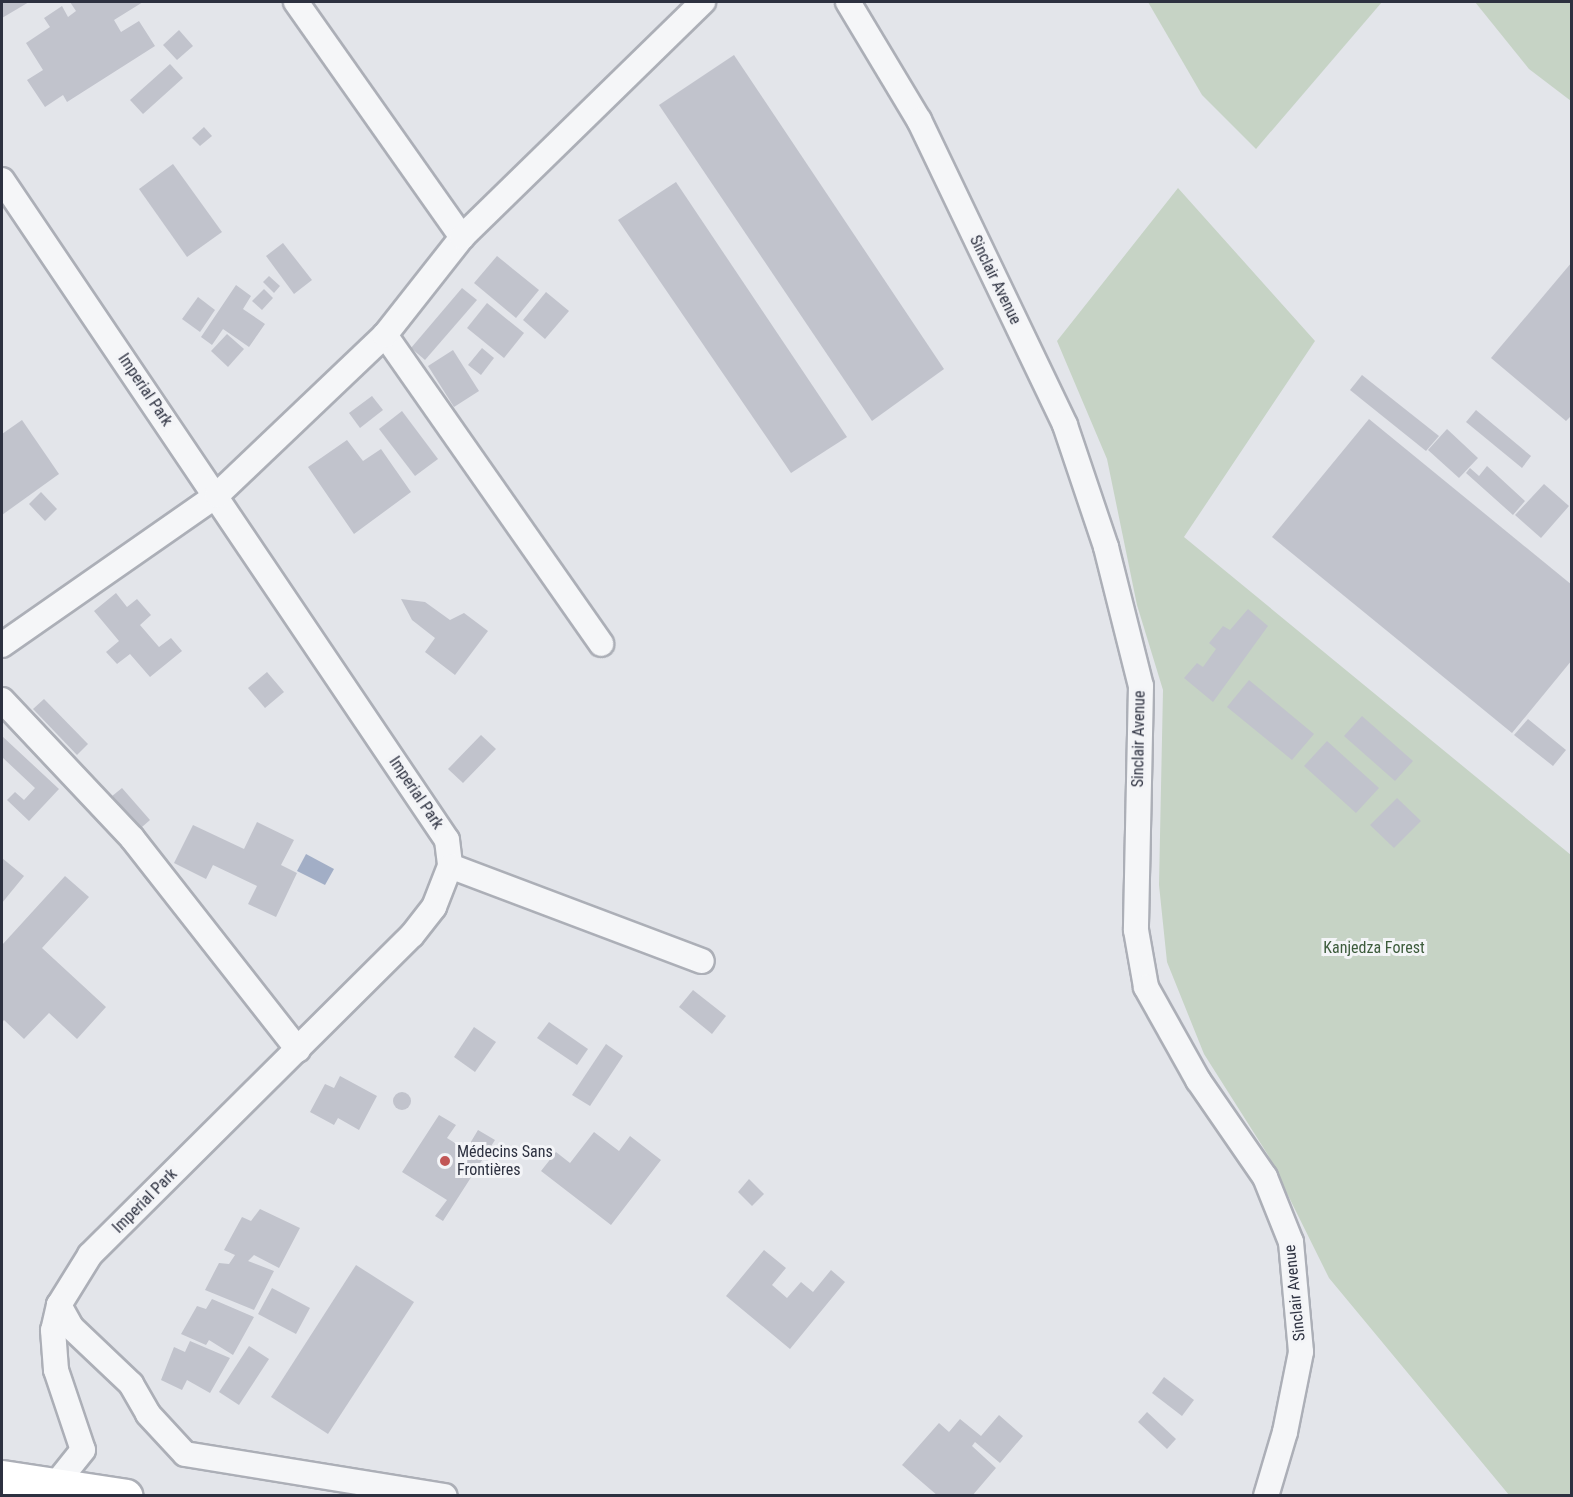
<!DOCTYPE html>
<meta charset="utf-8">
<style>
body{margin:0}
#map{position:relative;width:1573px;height:1497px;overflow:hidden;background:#e3e5ea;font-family:"Roboto Condensed",sans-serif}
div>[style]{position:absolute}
.green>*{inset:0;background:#c6d3c5}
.water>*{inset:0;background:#a2aec6}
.building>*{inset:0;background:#c1c3cc}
.round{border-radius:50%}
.roads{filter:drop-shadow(2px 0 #acafb7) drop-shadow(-2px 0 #acafb7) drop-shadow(0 2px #acafb7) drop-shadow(0 -2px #acafb7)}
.street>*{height:24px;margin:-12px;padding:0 12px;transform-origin:12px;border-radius:12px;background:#f5f6f8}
.highway>*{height:33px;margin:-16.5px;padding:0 16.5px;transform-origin:16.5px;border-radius:16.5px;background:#fff}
.dots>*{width:16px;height:16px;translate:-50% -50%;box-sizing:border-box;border:3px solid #f3f4f7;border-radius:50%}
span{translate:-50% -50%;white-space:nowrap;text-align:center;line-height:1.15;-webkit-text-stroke:6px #f3f4f7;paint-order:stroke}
.street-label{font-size:16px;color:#2d3140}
.park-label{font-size:16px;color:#3c5b3b}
.poi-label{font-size:16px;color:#2d3140}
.left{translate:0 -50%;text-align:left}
.frame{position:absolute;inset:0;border:3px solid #2d3140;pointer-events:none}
</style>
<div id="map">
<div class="green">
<i style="clip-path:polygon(1148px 2px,1382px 2px,1256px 149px,1202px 95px)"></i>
<i style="clip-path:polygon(1475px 2px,1571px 2px,1571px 101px,1529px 69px)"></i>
<i style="clip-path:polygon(1178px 188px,1315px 341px,1184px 537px,1571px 855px,1571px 1495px,1509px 1495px,1329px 1278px,1268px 1155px,1204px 1054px,1167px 962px,1159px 885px,1163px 690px,1137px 605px,1107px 459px,1057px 341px)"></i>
</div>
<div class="water">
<i style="clip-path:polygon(306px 854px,334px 869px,325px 885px,297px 871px)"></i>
</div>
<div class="building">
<i style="clip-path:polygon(2px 2px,29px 2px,2px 18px)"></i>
<i style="clip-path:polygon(70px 2px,143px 2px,114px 20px,121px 32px,139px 21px,155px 46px,67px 102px,63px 95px,45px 107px,27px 80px,43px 70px,26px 43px,50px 27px,44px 18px,62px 6px,68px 17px,76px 11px)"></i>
<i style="clip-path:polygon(179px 30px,193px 46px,177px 60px,163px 45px)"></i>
<i style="clip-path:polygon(734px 55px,944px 369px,872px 421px,659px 105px)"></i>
<i style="clip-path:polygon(170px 64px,183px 78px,143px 114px,130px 100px)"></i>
<i style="clip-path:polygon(204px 127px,212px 136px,200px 146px,192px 138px)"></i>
<i style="clip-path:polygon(173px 164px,222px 232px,187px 257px,139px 189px)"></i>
<i style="clip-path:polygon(676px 182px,847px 437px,791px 473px,618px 220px)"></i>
<i style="clip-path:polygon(283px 243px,312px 280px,294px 294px,266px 256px)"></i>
<i style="clip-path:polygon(497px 256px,539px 290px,516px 318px,474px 283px)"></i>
<i style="clip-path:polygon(1572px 262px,1572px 415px,1566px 421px,1491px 358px)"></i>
<i style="clip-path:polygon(269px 276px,280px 286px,274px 293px,263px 282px)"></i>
<i style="clip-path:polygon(236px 285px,251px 296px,243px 309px,265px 324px,249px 347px,223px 329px,212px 345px,201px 337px)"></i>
<i style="clip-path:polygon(462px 288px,477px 300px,425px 360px,411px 348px)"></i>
<i style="clip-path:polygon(264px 289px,273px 298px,262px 310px,252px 301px)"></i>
<i style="clip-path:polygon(546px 292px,569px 311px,545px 339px,523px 320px)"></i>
<i style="clip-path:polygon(198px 297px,215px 310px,200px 332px,182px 319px)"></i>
<i style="clip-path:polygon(487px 303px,524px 333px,504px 358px,467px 328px)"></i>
<i style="clip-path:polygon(227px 334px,244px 349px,228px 367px,211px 351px)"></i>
<i style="clip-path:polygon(482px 348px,494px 358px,481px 375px,468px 365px)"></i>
<i style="clip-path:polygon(453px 350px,479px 391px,454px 407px,428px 366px)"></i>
<i style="clip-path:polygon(1362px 375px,1439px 436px,1426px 451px,1350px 390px)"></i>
<i style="clip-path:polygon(372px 396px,383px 410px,360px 428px,349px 413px)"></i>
<i style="clip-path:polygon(1476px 410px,1531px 456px,1522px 468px,1466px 422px)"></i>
<i style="clip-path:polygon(402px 411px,438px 459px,415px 476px,379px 429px)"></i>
<i style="clip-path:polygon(1369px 419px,1572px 585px,1572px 660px,1512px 733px,1272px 537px)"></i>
<i style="clip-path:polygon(22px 420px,59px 474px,2px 515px,2px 434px)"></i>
<i style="clip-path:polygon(1447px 429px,1478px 458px,1459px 478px,1428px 450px)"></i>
<i style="clip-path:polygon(347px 440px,363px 461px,381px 449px,411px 492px,354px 534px,308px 467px)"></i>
<i style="clip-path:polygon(1487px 466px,1525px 501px,1513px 515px,1466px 473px,1470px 468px,1479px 476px)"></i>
<i style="clip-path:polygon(1544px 484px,1569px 506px,1541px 538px,1515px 515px)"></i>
<i style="clip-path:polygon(41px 492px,57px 509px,45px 521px,29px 504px)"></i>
<i style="clip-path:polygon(116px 593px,127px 607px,137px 599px,151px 615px,140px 625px,159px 647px,171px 638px,182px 651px,150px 677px,130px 654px,117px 664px,106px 652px,119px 641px,94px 611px)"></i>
<i style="clip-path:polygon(401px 599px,425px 602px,450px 620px,464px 613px,488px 631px,455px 675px,425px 652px,435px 638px,412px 620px)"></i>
<i style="clip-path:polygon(1248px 609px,1268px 626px,1213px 702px,1184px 678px,1197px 663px,1203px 667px,1216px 649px,1209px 643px,1223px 626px,1230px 630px)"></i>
<i style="clip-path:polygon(267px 672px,284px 692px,265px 708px,248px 688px)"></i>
<i style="clip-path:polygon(1249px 680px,1314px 734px,1292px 760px,1227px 707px)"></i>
<i style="clip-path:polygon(44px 699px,88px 744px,77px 755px,33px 709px)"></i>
<i style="clip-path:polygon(1362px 716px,1413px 761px,1395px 781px,1344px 736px)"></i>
<i style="clip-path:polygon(1528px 719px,1566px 750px,1553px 766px,1514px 735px)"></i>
<i style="clip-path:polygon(481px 735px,496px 749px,463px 783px,448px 769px)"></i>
<i style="clip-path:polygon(2px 736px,59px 789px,29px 821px,7px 800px,15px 792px,24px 800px,35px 788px,2px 757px)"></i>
<i style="clip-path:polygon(1327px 741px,1379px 788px,1356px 813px,1304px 766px)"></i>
<i style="clip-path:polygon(122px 788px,150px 820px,134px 834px,106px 801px)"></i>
<i style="clip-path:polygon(1397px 798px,1421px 821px,1394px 848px,1370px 825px)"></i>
<i style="clip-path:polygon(257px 822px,294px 840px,281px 865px,297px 873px,276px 917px,248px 904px,257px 886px,213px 865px,206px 879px,174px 863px,193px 825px,244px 849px)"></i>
<i style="clip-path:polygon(2px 858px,24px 876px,2px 903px)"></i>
<i style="clip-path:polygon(65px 876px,89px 897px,42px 948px,106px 1007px,77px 1039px,49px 1013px,24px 1039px,4px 1020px,2px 1023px,2px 945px)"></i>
<i style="clip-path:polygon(693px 990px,726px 1016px,712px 1034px,679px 1007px)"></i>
<i style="clip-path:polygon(549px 1022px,588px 1049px,577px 1065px,537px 1038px)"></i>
<i style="clip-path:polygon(474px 1027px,496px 1042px,475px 1072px,454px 1057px)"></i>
<i style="clip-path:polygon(606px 1044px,623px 1056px,590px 1106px,572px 1095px)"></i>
<i style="clip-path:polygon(340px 1076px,377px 1096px,359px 1130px,338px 1118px,334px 1125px,310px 1112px,325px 1084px,334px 1088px)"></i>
<i class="round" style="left:393px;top:1092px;width:18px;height:18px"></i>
<i style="clip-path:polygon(439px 1115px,456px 1125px,447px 1138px,466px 1150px,478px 1130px,495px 1140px,443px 1221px,435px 1216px,447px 1200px,402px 1172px)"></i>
<i style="clip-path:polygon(594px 1132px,619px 1151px,630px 1136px,661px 1160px,611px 1225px,541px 1171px,556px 1152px,570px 1163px)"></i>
<i style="clip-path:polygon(749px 1179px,764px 1194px,752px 1206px,738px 1192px)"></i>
<i style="clip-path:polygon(260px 1209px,300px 1228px,279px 1268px,254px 1255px,248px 1261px,274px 1271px,254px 1310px,205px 1290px,219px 1263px,229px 1264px,235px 1255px,224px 1250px,242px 1217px,251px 1221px)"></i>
<i style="clip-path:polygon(764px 1250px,786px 1268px,772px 1285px,787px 1298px,801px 1282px,813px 1292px,831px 1270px,845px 1282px,790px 1349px,726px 1296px)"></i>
<i style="clip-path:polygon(356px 1265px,414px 1302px,328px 1434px,271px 1397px)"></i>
<i style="clip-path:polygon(272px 1288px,310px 1308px,296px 1334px,258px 1314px)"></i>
<i style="clip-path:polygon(212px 1299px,254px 1317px,233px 1355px,209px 1340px,206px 1345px,181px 1334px,197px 1306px,206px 1309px)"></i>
<i style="clip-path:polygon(190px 1341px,230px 1358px,210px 1393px,187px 1380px,182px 1390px,161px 1380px,174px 1347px,185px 1352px)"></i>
<i style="clip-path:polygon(249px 1346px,269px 1359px,239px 1405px,219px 1392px)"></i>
<i style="clip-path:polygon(1164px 1377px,1194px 1400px,1182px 1416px,1152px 1393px)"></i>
<i style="clip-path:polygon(1147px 1412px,1176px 1439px,1167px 1449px,1138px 1422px)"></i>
<i style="clip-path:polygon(999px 1415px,1023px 1436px,1000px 1463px,975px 1442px,972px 1446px,996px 1468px,972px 1496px,938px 1496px,902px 1465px,939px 1423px,949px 1432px,960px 1419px,981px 1436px)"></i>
</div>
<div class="roads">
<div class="street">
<i style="left:296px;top:2px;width:288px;rotate:54.8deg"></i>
<i style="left:848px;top:2px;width:138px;rotate:59deg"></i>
<i style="left:919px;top:120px;width:338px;rotate:64.4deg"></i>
<i style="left:1065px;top:425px;width:129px;rotate:71.4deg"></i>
<i style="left:1106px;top:547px;width:143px;rotate:75.9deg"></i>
<i style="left:1141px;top:686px;width:244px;rotate:91.2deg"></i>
<i style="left:1136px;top:930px;width:58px;rotate:80deg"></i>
<i style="left:1146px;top:987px;width:107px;rotate:60.8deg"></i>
<i style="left:1198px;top:1080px;width:118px;rotate:55.4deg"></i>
<i style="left:1265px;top:1177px;width:70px;rotate:68.2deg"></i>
<i style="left:1291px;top:1242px;width:110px;rotate:84.8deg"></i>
<i style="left:1301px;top:1352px;width:82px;rotate:101.3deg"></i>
<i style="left:1285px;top:1432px;width:67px;rotate:106.5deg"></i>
<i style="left:2px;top:180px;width:796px;rotate:56.01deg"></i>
<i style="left:447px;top:840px;width:26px;rotate:83deg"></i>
<i style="left:450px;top:866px;width:44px;rotate:111.3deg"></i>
<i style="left:434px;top:907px;width:36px;rotate:128deg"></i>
<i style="left:412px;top:935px;width:454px;rotate:135.2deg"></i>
<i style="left:90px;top:1255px;width:59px;rotate:121.8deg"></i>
<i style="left:59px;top:1305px;width:26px;rotate:103deg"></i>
<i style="left:53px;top:1330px;width:40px;rotate:85.7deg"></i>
<i style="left:56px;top:1370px;width:84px;rotate:71.4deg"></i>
<i style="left:83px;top:1450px;width:58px;rotate:128.7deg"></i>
<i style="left:385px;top:335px;width:377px;rotate:55deg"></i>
<i style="left:2px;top:645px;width:262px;rotate:-34.9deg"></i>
<i style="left:217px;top:495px;width:232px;rotate:-43.6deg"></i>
<i style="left:385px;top:335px;width:125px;rotate:-51.8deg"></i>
<i style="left:462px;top:237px;width:337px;rotate:-44.3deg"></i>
<i style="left:2px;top:700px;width:190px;rotate:46.7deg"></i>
<i style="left:132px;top:838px;width:269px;rotate:51.9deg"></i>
<i style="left:450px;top:866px;width:269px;rotate:20.7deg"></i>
<i style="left:59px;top:1305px;width:25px;rotate:61deg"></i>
<i style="left:71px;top:1327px;width:83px;rotate:43.5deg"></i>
<i style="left:131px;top:1384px;width:34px;rotate:60deg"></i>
<i style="left:148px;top:1414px;width:54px;rotate:47.2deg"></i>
<i style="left:185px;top:1454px;width:263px;rotate:9.2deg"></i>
</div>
<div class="highway">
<i style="left:2px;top:1477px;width:125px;rotate:8.7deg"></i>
</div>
</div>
<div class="dots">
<i style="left:445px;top:1161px;background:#c15656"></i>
</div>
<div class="street-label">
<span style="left:995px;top:280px;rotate:64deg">Sinclair Avenue</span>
<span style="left:145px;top:390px;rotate:56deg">Imperial Park</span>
<span style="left:1139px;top:739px;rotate:-89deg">Sinclair Avenue</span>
<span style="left:416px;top:793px;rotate:56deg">Imperial Park</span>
<span style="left:145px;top:1201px;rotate:-45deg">Imperial Park</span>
<span style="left:1295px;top:1293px;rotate:-96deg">Sinclair Avenue</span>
</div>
<div class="park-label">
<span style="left:1374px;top:948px">Kanjedza Forest</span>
</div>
<div class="poi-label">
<span class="left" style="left:457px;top:1161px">Médecins Sans<br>Frontières</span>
</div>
<div class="frame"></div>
</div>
